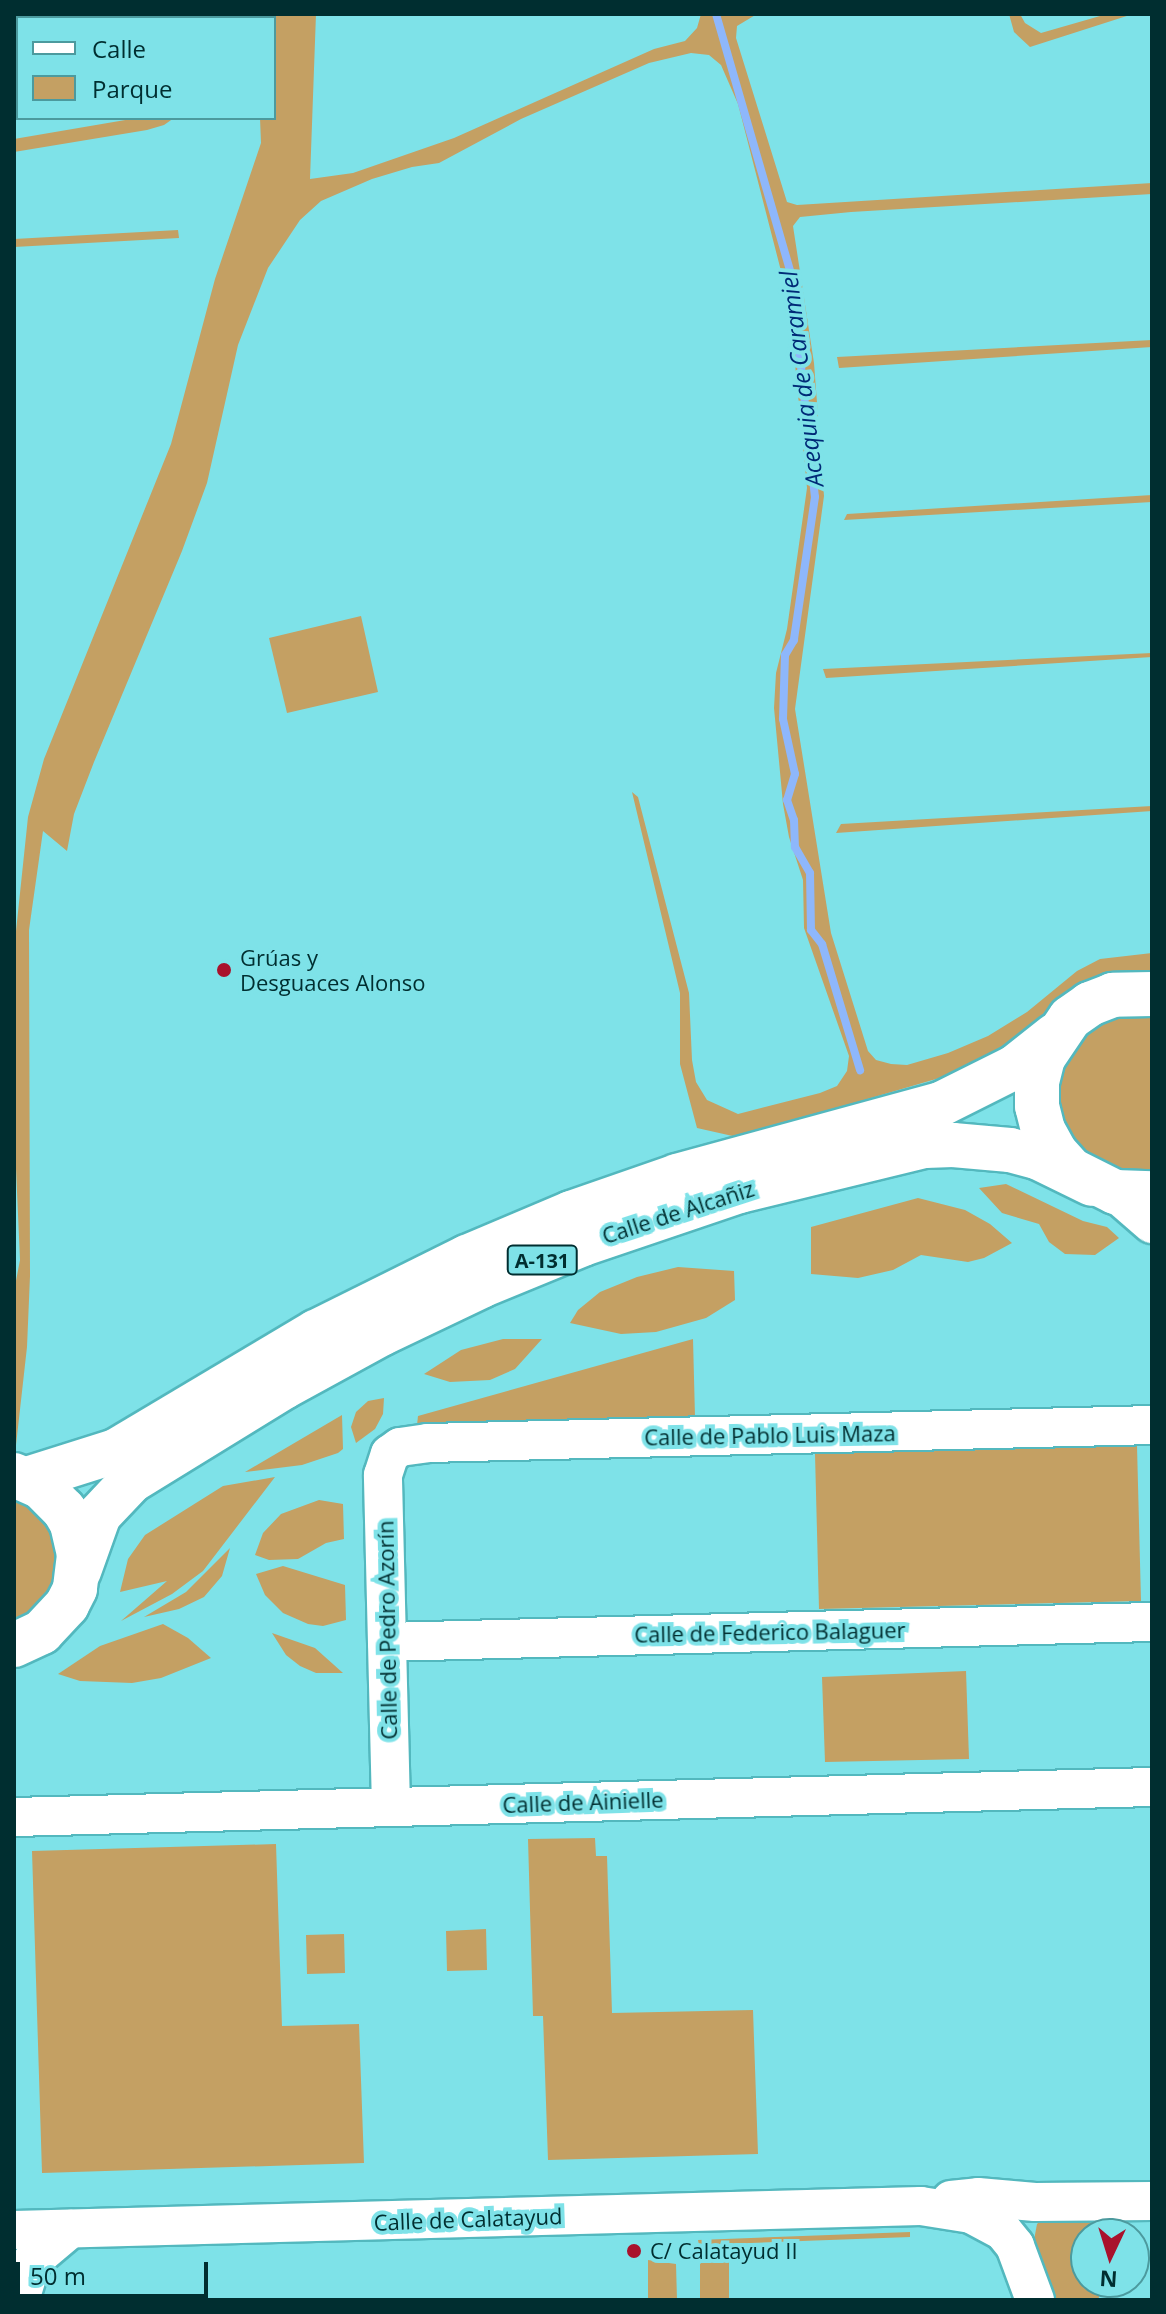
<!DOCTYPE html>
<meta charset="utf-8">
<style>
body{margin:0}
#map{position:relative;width:1166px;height:2314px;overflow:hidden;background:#7ee2e8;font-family:"Open Sans",sans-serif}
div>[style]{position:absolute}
.green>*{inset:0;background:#c4a063}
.stream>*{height:8px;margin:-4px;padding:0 4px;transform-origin:4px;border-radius:4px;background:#8eb7fb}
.roads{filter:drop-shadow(2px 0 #53b8be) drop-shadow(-2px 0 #53b8be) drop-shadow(0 2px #53b8be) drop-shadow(0 -2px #53b8be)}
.minor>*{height:38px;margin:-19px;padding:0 19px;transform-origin:19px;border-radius:19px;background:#fff}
.major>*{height:44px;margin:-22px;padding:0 22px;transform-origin:22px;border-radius:22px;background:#fff}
.dots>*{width:22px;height:22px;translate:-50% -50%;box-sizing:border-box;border:4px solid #7ee2e8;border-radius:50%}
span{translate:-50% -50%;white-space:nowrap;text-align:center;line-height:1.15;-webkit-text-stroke:8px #7ee2e8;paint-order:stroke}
.shield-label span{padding:2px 6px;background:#7ee2e8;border:2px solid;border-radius:6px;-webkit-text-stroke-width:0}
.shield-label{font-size:20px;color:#002e30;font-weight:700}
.poi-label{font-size:22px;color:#002e30}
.left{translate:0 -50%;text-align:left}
.street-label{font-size:22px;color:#002e30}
.water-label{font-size:24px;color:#002a76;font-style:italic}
.frame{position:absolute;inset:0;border:16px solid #002e30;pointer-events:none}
.legend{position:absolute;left:16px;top:16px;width:260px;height:104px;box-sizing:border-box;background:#7ee2e8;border:2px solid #4c9a9e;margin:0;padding:10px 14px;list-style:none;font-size:24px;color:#002e30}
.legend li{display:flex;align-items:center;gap:16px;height:40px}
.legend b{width:40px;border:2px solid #4c9a9e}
.north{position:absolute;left:1070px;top:2218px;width:80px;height:80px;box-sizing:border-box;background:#7ee2e8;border:2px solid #4c9a9e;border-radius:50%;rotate:184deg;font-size:22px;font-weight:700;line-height:32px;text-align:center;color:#002e30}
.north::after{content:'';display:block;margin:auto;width:28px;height:36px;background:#a9122c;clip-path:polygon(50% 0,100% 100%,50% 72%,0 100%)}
.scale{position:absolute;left:16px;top:2262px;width:192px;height:36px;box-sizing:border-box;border:4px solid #002e30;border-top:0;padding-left:10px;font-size:24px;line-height:28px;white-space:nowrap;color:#002e30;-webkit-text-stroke:6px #7ee2e8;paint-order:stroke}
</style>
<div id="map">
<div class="green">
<i style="clip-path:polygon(252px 14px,316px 14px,310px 179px,353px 173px,454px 138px,654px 49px,685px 41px,697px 28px,701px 14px,757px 14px,737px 26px,736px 38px,787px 202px,797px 205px,1152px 183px,1152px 194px,851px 212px,800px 217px,793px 226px,814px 363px,824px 496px,795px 709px,831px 933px,868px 1051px,876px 1060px,891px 1064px,907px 1065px,948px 1053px,988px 1036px,1027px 1012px,1077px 971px,1100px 959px,1152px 953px,1152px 970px,1111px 971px,1084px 982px,1010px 1046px,960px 1072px,737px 1137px,697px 1128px,680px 1064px,680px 993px,632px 792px,638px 797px,689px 993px,692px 1060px,696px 1082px,707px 1100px,738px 1114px,820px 1093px,837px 1086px,847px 1071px,849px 1056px,804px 928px,803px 880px,789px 837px,783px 804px,774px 708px,776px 673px,787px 629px,807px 488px,789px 302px,738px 104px,721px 65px,709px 55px,691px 53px,649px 63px,521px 119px,439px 163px,412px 167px,372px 179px,321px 201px,300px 220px,268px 268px,238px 345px,207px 483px,182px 551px,94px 762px,74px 814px,67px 851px,43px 831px,29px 930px,30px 1276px,27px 1347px,15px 1454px,14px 1291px,20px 1260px,14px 1123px,14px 950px,28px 817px,44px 759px,171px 444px,215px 279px,261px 143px,260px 118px,274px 118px,274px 18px,252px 18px)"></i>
<i style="clip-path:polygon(1009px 14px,1020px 14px,1025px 23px,1041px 33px,1107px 14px,1133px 14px,1030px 47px,1014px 32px)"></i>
<i style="clip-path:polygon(137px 118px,174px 118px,164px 125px,147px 130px,14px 152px,14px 139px)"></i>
<i style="clip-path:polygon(178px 230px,179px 238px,14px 247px,14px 239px)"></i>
<i style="clip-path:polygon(1152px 340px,1152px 347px,839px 368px,837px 357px)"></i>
<i style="clip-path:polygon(1152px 495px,1152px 502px,844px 520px,847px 514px)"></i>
<i style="clip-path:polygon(361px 616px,378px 692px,287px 713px,269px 638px)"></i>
<i style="clip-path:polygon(1152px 653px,1152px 657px,826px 678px,823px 669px)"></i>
<i style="clip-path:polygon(1152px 806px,1152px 811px,836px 833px,841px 824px)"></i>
<i style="clip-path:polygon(1152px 1010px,1152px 1180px,1123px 1180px,1065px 1140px,1052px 1088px,1073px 1039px,1118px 1011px)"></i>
<i style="clip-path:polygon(1006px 1184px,1083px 1221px,1107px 1227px,1119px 1238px,1095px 1255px,1065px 1254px,1049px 1242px,1039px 1224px,1002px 1213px,979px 1188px)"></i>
<i style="clip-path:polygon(918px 1198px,965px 1210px,990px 1224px,1012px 1243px,984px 1258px,968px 1262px,921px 1255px,893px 1270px,858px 1278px,811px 1274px,811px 1227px)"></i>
<i style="clip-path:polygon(678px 1267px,734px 1271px,735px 1300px,706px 1318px,656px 1332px,621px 1334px,570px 1323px,578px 1310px,600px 1292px,637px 1277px)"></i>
<i style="clip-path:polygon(503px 1339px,542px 1339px,515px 1369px,490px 1380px,450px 1382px,424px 1374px,461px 1350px)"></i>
<i style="clip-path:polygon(693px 1339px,695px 1417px,417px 1425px,418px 1416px)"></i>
<i style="clip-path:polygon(384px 1398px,383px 1414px,375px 1429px,356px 1443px,351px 1427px,356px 1412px,368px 1401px)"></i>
<i style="clip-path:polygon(342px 1415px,343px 1449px,338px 1453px,302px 1465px,245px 1472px)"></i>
<i style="clip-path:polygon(1137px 1446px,1141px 1601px,819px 1609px,815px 1454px)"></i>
<i style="clip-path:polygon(275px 1477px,203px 1571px,172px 1594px,121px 1621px,167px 1581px,120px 1592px,128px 1559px,145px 1535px,223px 1486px)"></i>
<i style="clip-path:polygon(14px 1491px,55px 1523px,60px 1584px,14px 1629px)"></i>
<i style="clip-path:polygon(319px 1500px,343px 1504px,344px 1539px,326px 1543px,298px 1559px,269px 1560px,255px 1555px,263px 1533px,281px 1514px)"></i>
<i style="clip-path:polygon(230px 1548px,222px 1576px,204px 1597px,179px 1609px,144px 1617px,186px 1592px)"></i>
<i style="clip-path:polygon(283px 1566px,345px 1585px,346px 1620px,323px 1626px,308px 1624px,283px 1613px,265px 1595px,256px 1574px)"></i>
<i style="clip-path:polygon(163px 1624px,188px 1638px,211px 1658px,161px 1678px,132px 1683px,80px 1681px,58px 1674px,100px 1646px)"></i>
<i style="clip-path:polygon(272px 1633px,315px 1648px,343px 1673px,316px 1673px,300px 1666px,286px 1655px)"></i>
<i style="clip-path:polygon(966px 1671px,969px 1759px,825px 1762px,822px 1677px)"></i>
<i style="clip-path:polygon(595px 1838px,596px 1856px,607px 1856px,612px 2013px,753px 2010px,758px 2154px,548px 2160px,543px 2016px,533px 2016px,528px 1839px)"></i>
<i style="clip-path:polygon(276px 1844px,282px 2026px,359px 2024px,364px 2163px,42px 2173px,32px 1851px)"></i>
<i style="clip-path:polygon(486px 1929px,487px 1970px,447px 1971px,446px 1931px)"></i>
<i style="clip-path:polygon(344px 1934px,345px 1973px,307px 1974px,306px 1935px)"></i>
<i style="clip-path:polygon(1123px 2215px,1118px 2234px,1086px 2234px,1086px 2282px,1104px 2282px,1098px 2300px,1048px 2300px,1040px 2286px,1034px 2240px,1037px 2224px,1042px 2219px)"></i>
<i style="clip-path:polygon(910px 2232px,910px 2237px,699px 2245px,698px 2240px)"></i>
<i style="clip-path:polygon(706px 2259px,729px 2259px,729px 2300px,700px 2300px,700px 2264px)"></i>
<i style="clip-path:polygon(648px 2260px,676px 2264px,677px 2300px,648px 2300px)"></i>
</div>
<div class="stream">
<i style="left:716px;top:14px;width:270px;rotate:73.9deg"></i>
<i style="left:791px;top:273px;width:225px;rotate:83.9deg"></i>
<i style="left:815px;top:497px;width:145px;rotate:98.4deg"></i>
<i style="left:794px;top:640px;width:17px;rotate:121deg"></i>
<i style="left:785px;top:655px;width:64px;rotate:91.8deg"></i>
<i style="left:783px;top:719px;width:56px;rotate:77.7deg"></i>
<i style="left:795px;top:774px;width:27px;rotate:107deg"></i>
<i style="left:787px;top:800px;width:21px;rotate:71deg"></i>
<i style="left:794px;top:820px;width:27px;rotate:88deg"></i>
<i style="left:795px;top:847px;width:30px;rotate:60deg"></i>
<i style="left:810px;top:873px;width:57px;rotate:89deg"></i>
<i style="left:811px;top:930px;width:18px;rotate:52deg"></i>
<i style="left:822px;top:944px;width:132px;rotate:73.2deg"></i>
</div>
<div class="roads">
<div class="minor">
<i style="left:1115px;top:1192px;width:49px;rotate:40.9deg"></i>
<i style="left:387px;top:1642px;width:765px;rotate:-1.5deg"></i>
<i style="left:391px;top:1807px;width:332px;rotate:-91.4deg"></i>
<i style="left:383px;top:1475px;width:22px;rotate:-72deg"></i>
<i style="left:390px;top:1454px;width:12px;rotate:-35deg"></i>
<i style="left:400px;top:1447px;width:28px;rotate:-8deg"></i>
<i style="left:428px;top:1443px;width:724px;rotate:-1.42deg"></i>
<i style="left:14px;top:1817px;width:1138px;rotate:-1.51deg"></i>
<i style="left:951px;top:2200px;width:27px;rotate:-6deg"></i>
<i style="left:978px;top:2197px;width:57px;rotate:5deg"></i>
<i style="left:1035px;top:2202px;width:117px;rotate:-0.5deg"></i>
<i style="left:14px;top:2230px;width:907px;rotate:-1.52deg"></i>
<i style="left:921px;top:2206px;width:51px;rotate:9.1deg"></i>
<i style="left:971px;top:2214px;width:36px;rotate:28deg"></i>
<i style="left:1003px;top:2231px;width:19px;rotate:51deg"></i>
<i style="left:1015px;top:2246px;width:58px;rotate:69.7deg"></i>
<i style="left:20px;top:2300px;width:41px;rotate:-72.9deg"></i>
<i style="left:32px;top:2261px;width:50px;rotate:-40.1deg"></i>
</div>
<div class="major">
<i style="left:1152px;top:994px;width:39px;rotate:179deg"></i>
<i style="left:1113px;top:995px;width:25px;rotate:159deg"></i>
<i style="left:1090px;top:1004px;width:24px;rotate:145deg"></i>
<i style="left:1070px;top:1018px;width:48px;rotate:124deg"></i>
<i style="left:1043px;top:1058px;width:25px;rotate:104deg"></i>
<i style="left:1037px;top:1082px;width:24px;rotate:90deg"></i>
<i style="left:1037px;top:1106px;width:25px;rotate:76deg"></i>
<i style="left:1043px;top:1130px;width:25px;rotate:61deg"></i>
<i style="left:1055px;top:1152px;width:24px;rotate:48deg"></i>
<i style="left:1071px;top:1170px;width:49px;rotate:26.6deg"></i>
<i style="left:1115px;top:1192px;width:37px;rotate:2deg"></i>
<i style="left:14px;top:1475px;width:30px;rotate:24deg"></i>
<i style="left:41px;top:1487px;width:33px;rotate:45deg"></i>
<i style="left:64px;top:1510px;width:16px;rotate:60deg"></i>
<i style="left:72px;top:1524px;width:32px;rotate:77deg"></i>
<i style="left:79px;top:1555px;width:34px;rotate:97deg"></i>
<i style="left:75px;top:1589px;width:18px;rotate:117deg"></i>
<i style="left:67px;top:1605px;width:37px;rotate:133deg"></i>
<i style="left:42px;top:1632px;width:31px;rotate:155deg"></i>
<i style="left:27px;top:1479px;width:93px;rotate:-17.5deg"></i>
<i style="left:116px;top:1451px;width:233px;rotate:-30.8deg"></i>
<i style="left:316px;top:1332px;width:169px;rotate:-26.4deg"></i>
<i style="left:467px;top:1257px;width:113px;rotate:-22.9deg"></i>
<i style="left:571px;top:1213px;width:112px;rotate:-19.2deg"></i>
<i style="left:677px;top:1176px;width:274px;rotate:-15.3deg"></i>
<i style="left:941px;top:1104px;width:83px;rotate:-26.6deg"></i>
<i style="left:1015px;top:1067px;width:50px;rotate:-38.5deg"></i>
<i style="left:79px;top:1571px;width:59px;rotate:-70.3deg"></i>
<i style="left:99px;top:1515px;width:47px;rotate:-46.7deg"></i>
<i style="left:131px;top:1481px;width:180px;rotate:-31.6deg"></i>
<i style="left:284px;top:1387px;width:111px;rotate:-28.7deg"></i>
<i style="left:381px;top:1334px;width:111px;rotate:-25.6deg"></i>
<i style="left:481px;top:1286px;width:110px;rotate:-22.4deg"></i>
<i style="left:583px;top:1244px;width:166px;rotate:-18.7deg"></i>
<i style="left:740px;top:1191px;width:190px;rotate:-13.7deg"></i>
<i style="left:925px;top:1146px;width:28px;rotate:-2deg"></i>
<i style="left:953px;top:1145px;width:57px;rotate:5deg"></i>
<i style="left:1010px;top:1150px;width:28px;rotate:15deg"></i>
<i style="left:1037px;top:1157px;width:61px;rotate:26.1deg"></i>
</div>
</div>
<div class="dots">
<i style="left:224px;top:970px;background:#a9122c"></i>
<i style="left:634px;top:2251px;background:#a9122c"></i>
</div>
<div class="shield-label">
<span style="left:542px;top:1260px">A-131</span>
</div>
<div class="poi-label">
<span class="left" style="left:240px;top:970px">Grúas y<br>Desguaces Alonso</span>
<span class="left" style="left:650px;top:2251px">C/ Calatayud II</span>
</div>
<div class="street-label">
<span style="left:678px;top:1212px;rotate:-18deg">Calle de Alcañiz</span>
<span style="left:770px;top:1435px;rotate:-1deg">Calle de Pablo Luis Maza</span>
<span style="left:387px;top:1630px;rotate:-91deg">Calle de Pedro Azorín</span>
<span style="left:770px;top:1632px;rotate:-1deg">Calle de Federico Balaguer</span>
<span style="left:583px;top:1802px;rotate:-2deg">Calle de Ainielle</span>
<span style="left:468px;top:2219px;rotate:-2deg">Calle de Calatayud</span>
</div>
<div class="water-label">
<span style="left:801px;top:379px;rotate:-97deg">Acequia de Caramiel</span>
</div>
<div class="frame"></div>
<ul class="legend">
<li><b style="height:10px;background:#fff"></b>Calle</li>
<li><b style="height:22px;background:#c4a063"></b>Parque</li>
</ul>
<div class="north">N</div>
<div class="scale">50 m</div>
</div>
